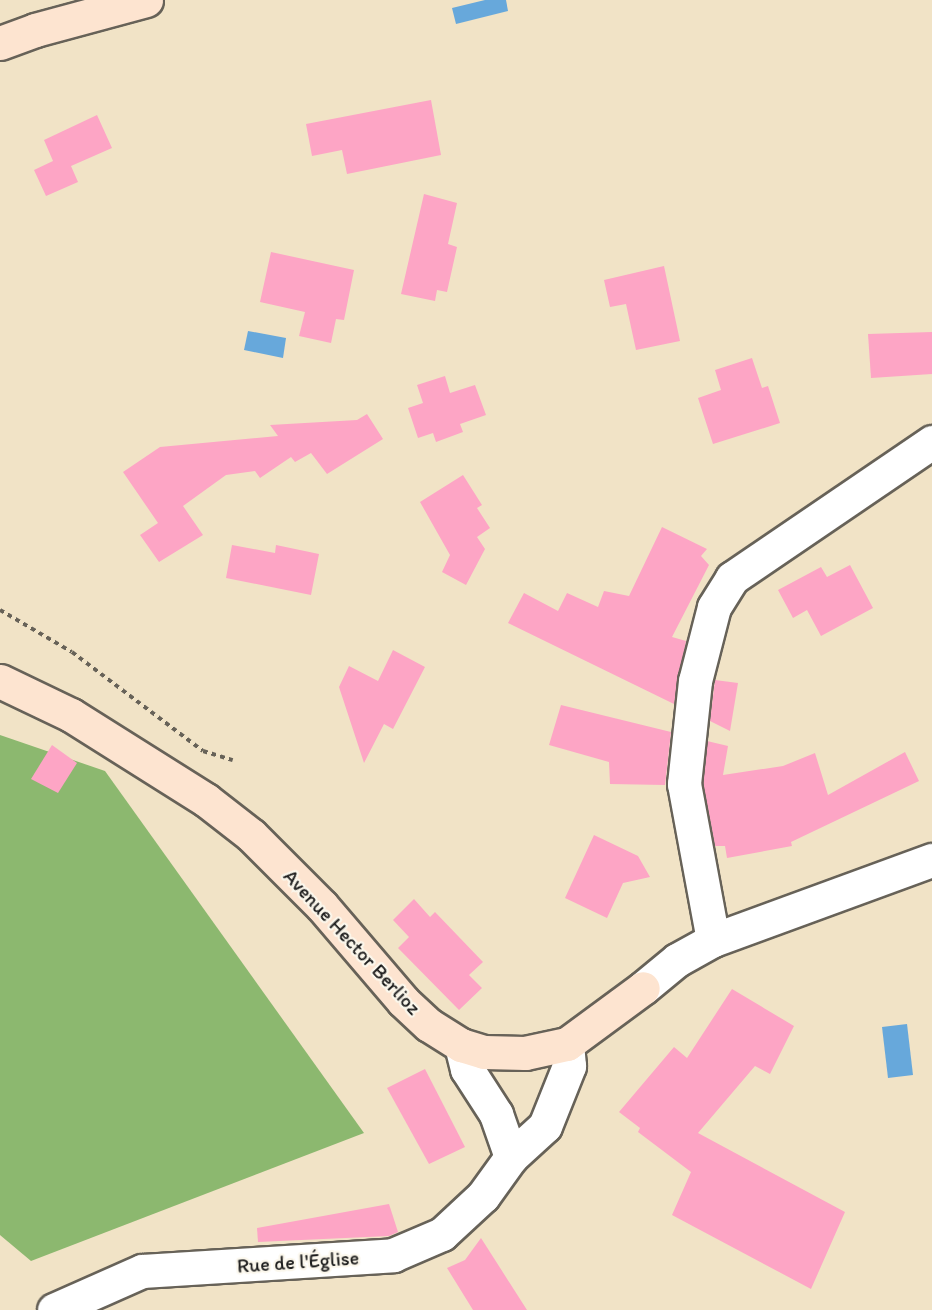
<!DOCTYPE html>
<meta charset="utf-8">
<style>
body{margin:0}
#map{position:relative;width:932px;height:1310px;overflow:hidden;background:#f1e3c6;font-family:Itim,sans-serif}
div>[style]{position:absolute}
.forest>*{inset:0;background:#8cb86f}
.water>*{inset:0;background:#67a8db}
.building>*{inset:0;background:#fda5c5}
.path>*{height:4px;margin-top:-2px;transform-origin:0;background:repeating-linear-gradient(90deg,#676258 0 4.5px,transparent 0 9px)}
.roads{filter:drop-shadow(2px 0 #676258) drop-shadow(-2px 0 #676258) drop-shadow(0 2px #676258) drop-shadow(0 -2px #676258)}
.minor>*{height:33px;margin:-16.5px;padding:0 16.5px;transform-origin:16.5px;border-radius:16.5px;background:#fff}
.secondary>*{height:33px;margin:-16.5px;padding:0 16.5px;transform-origin:16.5px;border-radius:16.5px;background:#fde4d0}
span{translate:-50% -50%;white-space:nowrap;text-align:center;line-height:1.15;-webkit-text-stroke:4.5px #fbf7ec;paint-order:stroke}
.street-label{font-size:20px;color:#1c1c1c}
</style>
<div id="map">
<div class="forest">
<i style="clip-path:polygon(0 735px,105px 771px,364px 1133px,31px 1261px,0 1235px)"></i>
</div>
<div class="water">
<i style="clip-path:polygon(485px 0,506px 0,508px 11px,456px 24px,452px 8px)"></i>
<i style="clip-path:polygon(248px 331px,286px 338px,283px 358px,244px 350px)"></i>
<i style="clip-path:polygon(907px 1024px,913px 1075px,888px 1078px,882px 1027px)"></i>
</div>
<div class="building">
<i style="clip-path:polygon(431px 100px,441px 155px,347px 174px,342px 150px,312px 156px,306px 124px)"></i>
<i style="clip-path:polygon(97px 115px,112px 148px,71px 166px,78px 182px,46px 196px,34px 170px,53px 161px,44px 140px)"></i>
<i style="clip-path:polygon(424px 194px,457px 203px,448px 244px,457px 247px,447px 292px,437px 290px,435px 301px,401px 294px)"></i>
<i style="clip-path:polygon(271px 252px,354px 270px,344px 320px,336px 319px,331px 343px,299px 336px,305px 312px,260px 302px)"></i>
<i style="clip-path:polygon(664px 266px,680px 341px,636px 350px,626px 304px,610px 307px,604px 280px)"></i>
<i style="clip-path:polygon(932px 332px,932px 374px,871px 378px,868px 334px)"></i>
<i style="clip-path:polygon(752px 358px,762px 388px,768px 386px,780px 423px,713px 444px,698px 398px,721px 390px,715px 370px)"></i>
<i style="clip-path:polygon(445px 376px,450px 393px,475px 385px,486px 415px,460px 424px,463px 432px,436px 442px,433px 433px,418px 438px,408px 408px,423px 403px,417px 385px)"></i>
<i style="clip-path:polygon(367px 414px,383px 439px,327px 474px,311px 453px,295px 462px,291px 457px,260px 478px,255px 471px,226px 475px,183px 506px,203px 535px,159px 562px,140px 535px,158px 523px,123px 472px,160px 447px,278px 436px,270px 425px,357px 420px)"></i>
<i style="clip-path:polygon(463px 475px,482px 505px,477px 508px,490px 528px,477px 537px,485px 549px,466px 585px,442px 572px,450px 555px,420px 502px)"></i>
<i style="clip-path:polygon(662px 527px,707px 549px,701px 556px,709px 565px,672px 637px,686px 641px,674px 704px,508px 623px,524px 593px,558px 611px,567px 593px,598px 607px,604px 591px,629px 596px)"></i>
<i style="clip-path:polygon(232px 545px,275px 553px,276px 545px,319px 554px,311px 595px,226px 578px)"></i>
<i style="clip-path:polygon(850px 565px,873px 608px,821px 636px,807px 610px,793px 618px,778px 590px,821px 567px,827px 577px)"></i>
<i style="clip-path:polygon(393px 650px,425px 667px,393px 729px,384px 724px,364px 763px,339px 687px,349px 666px,378px 681px)"></i>
<i style="clip-path:polygon(715px 680px,738px 683px,730px 731px,710px 721px)"></i>
<i style="clip-path:polygon(561px 705px,671px 732px,665px 785px,610px 784px,609px 762px,549px 745px)"></i>
<i style="clip-path:polygon(707px 741px,728px 746px,723px 775px,783px 766px,815px 753px,828px 795px,905px 752px,919px 781px,791px 842px,792px 846px,727px 858px,725px 846px,715px 846px,703px 783px)"></i>
<i style="clip-path:polygon(52px 745px,77px 763px,58px 793px,31px 779px)"></i>
<i style="clip-path:polygon(594px 835px,638px 856px,650px 877px,623px 883px,607px 918px,565px 898px)"></i>
<i style="clip-path:polygon(414px 899px,430px 917px,435px 912px,483px 962px,469px 975px,482px 988px,459px 1010px,398px 948px,409px 937px,393px 920px)"></i>
<i style="clip-path:polygon(732px 989px,794px 1026px,770px 1074px,755px 1066px,698px 1133px,845px 1212px,811px 1289px,672px 1215px,691px 1172px,638px 1132px,640px 1128px,619px 1112px,674px 1047px,687px 1058px)"></i>
<i style="clip-path:polygon(425px 1069px,465px 1147px,429px 1164px,387px 1088px)"></i>
<i style="clip-path:polygon(389px 1204px,398px 1232px,389px 1236px,258px 1242px,257px 1228px)"></i>
<i style="clip-path:polygon(481px 1238px,527px 1310px,473px 1310px,447px 1268px,465px 1260px)"></i>
</div>
<div class="path">
<i style="left:0;top:610px;width:83px;rotate:30.3deg"></i>
<i style="left:72px;top:652px;width:164px;rotate:37.1deg"></i>
<i style="left:203px;top:751px;width:31px;rotate:17deg"></i>
</div>
<div class="roads">
<div class="minor">
<i style="left:713px;top:940px;width:159px;rotate:-100.5deg"></i>
<i style="left:684px;top:784px;width:104px;rotate:-83.9deg"></i>
<i style="left:695px;top:681px;width:76px;rotate:-75.6deg"></i>
<i style="left:714px;top:607px;width:34px;rotate:-58deg"></i>
<i style="left:732px;top:578px;width:242px;rotate:-34.2deg"></i>
<i style="left:643px;top:988px;width:44px;rotate:-39.5deg"></i>
<i style="left:677px;top:960px;width:41px;rotate:-29.1deg"></i>
<i style="left:713px;top:940px;width:233px;rotate:-20.1deg"></i>
<i style="left:461px;top:1045px;width:25px;rotate:76deg"></i>
<i style="left:467px;top:1069px;width:54px;rotate:57.2deg"></i>
<i style="left:496px;top:1114px;width:46px;rotate:70.8deg"></i>
<i style="left:54px;top:1310px;width:96px;rotate:-23.9deg"></i>
<i style="left:142px;top:1271px;width:252px;rotate:-3.6deg"></i>
<i style="left:393px;top:1255px;width:53px;rotate:-23.2deg"></i>
<i style="left:442px;top:1234px;width:56px;rotate:-42.8deg"></i>
<i style="left:483px;top:1196px;width:48px;rotate:-54.3deg"></i>
<i style="left:511px;top:1157px;width:46px;rotate:-42.4deg"></i>
<i style="left:545px;top:1126px;width:65px;rotate:-68.2deg"></i>
<i style="left:569px;top:1066px;width:22px;rotate:-95deg"></i>
</div>
<div class="secondary">
<i style="left:0;top:43px;width:37px;rotate:-20deg"></i>
<i style="left:35px;top:30px;width:115px;rotate:-15.1deg"></i>
<i style="left:0;top:681px;width:79px;rotate:25.6deg"></i>
<i style="left:71px;top:715px;width:160px;rotate:32.2deg"></i>
<i style="left:206px;top:800px;width:57px;rotate:37.9deg"></i>
<i style="left:251px;top:835px;width:100px;rotate:45deg"></i>
<i style="left:322px;top:906px;width:125px;rotate:49.5deg"></i>
<i style="left:403px;top:1001px;width:35px;rotate:43deg"></i>
<i style="left:429px;top:1025px;width:38px;rotate:32deg"></i>
<i style="left:461px;top:1045px;width:24px;rotate:17deg"></i>
<i style="left:484px;top:1052px;width:41px;rotate:1.4deg"></i>
<i style="left:525px;top:1053px;width:43px;rotate:-12.1deg"></i>
<i style="left:567px;top:1044px;width:94px;rotate:-36.4deg"></i>
</div>
</div>
<div class="street-label">
<span style="left:352px;top:942px;rotate:47deg">Avenue Hector Berlioz</span>
<span style="left:298px;top:1262px;rotate:-4deg">Rue de l'Église</span>
</div>
</div>
